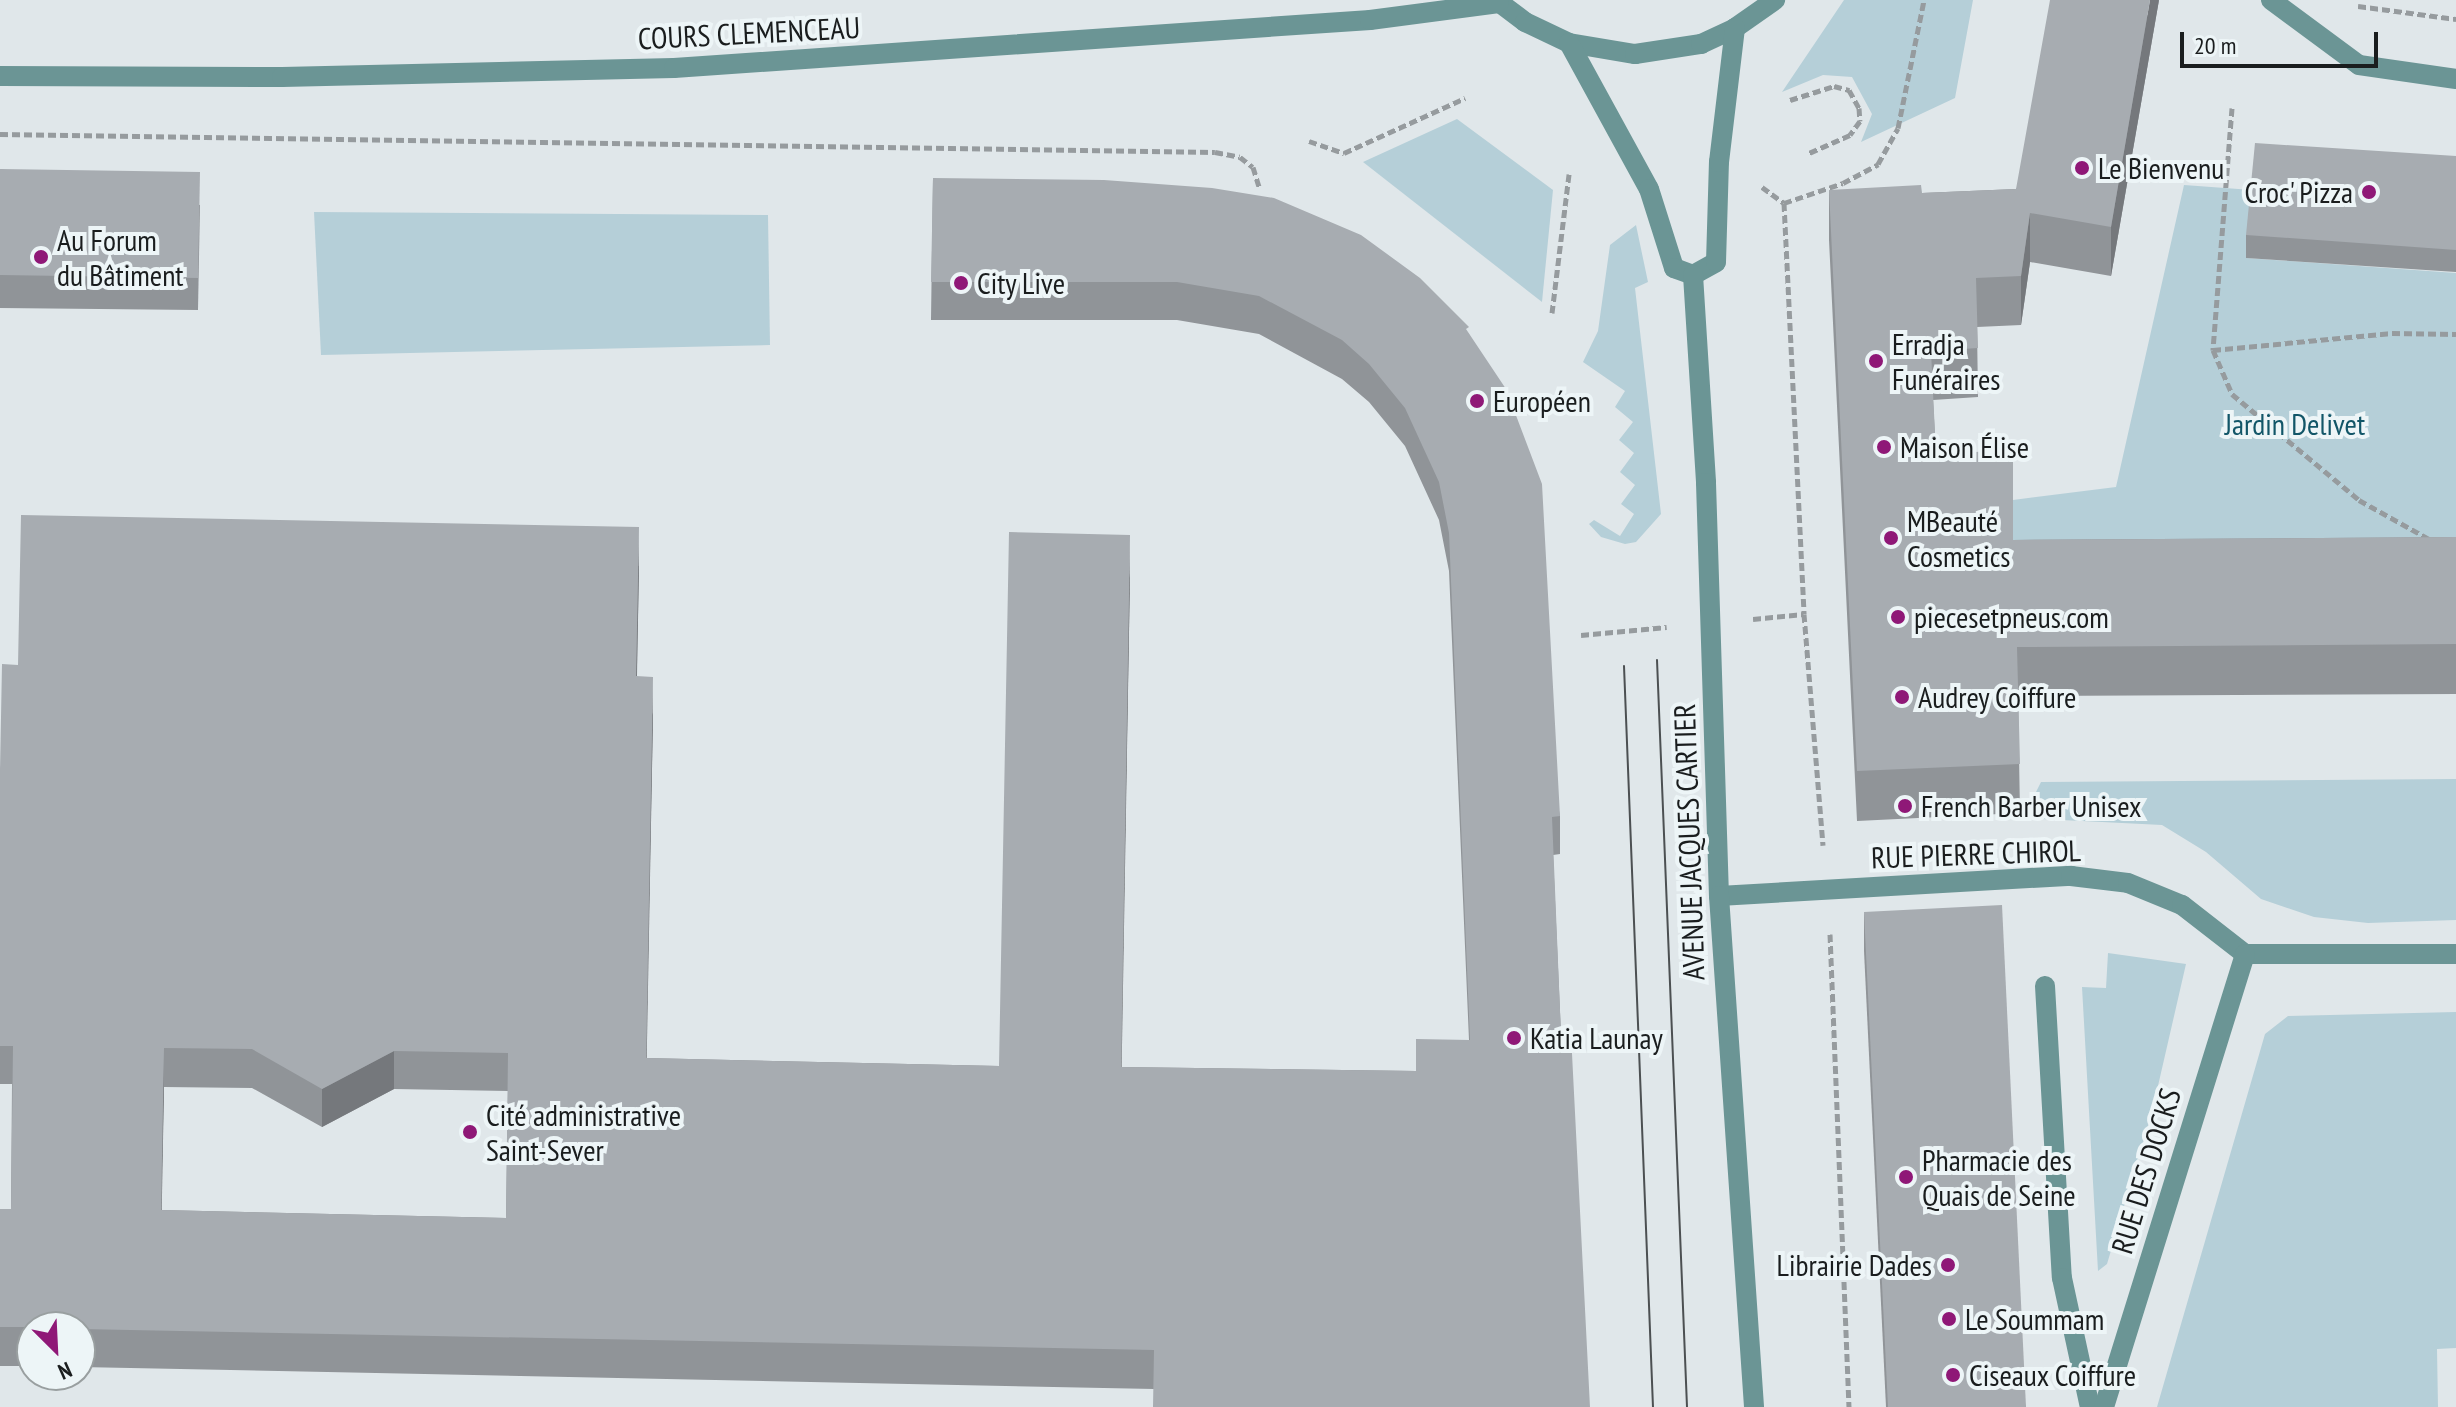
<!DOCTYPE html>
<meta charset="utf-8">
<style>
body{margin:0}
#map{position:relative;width:2456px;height:1407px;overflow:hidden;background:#e0e7ea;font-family:"PT Sans Narrow",sans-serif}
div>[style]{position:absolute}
.green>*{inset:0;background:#b5cfd8}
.path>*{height:5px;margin-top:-2.5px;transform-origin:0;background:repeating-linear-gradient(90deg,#969b9e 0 8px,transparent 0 12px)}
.minor>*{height:20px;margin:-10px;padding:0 10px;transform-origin:10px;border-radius:10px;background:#6b9595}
.tertiary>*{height:20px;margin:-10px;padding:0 10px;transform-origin:10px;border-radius:10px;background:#6b9595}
.tram>*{height:2px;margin:-1px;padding:0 1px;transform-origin:1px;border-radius:1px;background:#4c5052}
.wall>*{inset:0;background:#909498}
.shaded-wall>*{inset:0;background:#75787c}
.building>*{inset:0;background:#a7acb1}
.dots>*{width:22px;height:22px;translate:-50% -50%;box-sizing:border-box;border:4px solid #edf5f7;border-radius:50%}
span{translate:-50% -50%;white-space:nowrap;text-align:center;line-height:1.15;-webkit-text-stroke:8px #edf5f7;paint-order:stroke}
.street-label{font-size:30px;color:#1a1d1e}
.poi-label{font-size:30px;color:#1a1d1e}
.left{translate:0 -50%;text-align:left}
.right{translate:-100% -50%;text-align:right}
.park-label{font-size:30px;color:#125668}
.north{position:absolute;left:16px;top:1311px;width:80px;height:80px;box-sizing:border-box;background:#edf5f7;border:2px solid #999fa0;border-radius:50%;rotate:156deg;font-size:22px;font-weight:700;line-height:32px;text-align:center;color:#1a1d1e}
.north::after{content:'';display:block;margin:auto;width:28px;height:36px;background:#8f1877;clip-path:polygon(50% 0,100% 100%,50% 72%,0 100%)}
.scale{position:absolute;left:2180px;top:32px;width:198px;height:36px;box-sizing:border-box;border:4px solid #1a1d1e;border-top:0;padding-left:10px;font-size:24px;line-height:28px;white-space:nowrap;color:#1a1d1e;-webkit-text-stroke:6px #edf5f7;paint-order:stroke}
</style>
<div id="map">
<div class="green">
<i style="clip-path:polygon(1844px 0,1973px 0,1955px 98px,1861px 142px,1872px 114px,1852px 77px,1823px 75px,1782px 92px)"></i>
<i style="clip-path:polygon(1457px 119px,1553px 190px,1542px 302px,1363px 162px)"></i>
<i style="clip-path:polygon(2184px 185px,2252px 190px,2246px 258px,2456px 273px,2456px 586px,2013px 590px,2013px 500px,2116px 487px)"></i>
<i style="clip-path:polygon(314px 212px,768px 215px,770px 345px,321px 355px)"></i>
<i style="clip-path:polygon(1636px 225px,1648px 282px,1635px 288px,1661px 514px,1636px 542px,1625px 544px,1601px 537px,1589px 524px,1594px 520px,1620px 536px,1634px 514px,1621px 504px,1635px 485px,1620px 472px,1634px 453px,1619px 440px,1633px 422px,1615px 407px,1625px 391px,1583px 362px,1598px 331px,1610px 245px)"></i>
<i style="clip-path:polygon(2456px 779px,2456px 920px,2368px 923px,2314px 917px,2261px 899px,2206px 852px,2162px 825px,2023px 818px,2041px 782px)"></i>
<i style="clip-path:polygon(2108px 953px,2186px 964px,2152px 1112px,2107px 1264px,2098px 1271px,2082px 987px,2106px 988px)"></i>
<i style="clip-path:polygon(2456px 1012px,2456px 1348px,2437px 1349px,2438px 1407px,2157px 1407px,2265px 1034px,2288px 1016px)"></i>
</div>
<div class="path">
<i style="left:2358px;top:6px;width:99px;rotate:7.6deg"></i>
<i style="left:1790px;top:100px;width:46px;rotate:-17.7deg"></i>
<i style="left:1834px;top:86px;width:16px;rotate:15deg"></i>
<i style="left:1849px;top:90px;width:21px;rotate:61deg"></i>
<i style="left:1859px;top:108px;width:13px;rotate:86deg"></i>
<i style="left:1860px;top:121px;width:17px;rotate:126deg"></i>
<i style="left:1850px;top:135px;width:45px;rotate:156.3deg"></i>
<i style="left:2232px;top:108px;width:243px;rotate:94.5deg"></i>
<i style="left:2213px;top:350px;width:180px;rotate:-5.4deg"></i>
<i style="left:2392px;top:333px;width:64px;rotate:0.9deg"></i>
<i style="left:0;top:134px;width:1215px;rotate:0.85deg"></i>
<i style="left:1215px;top:152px;width:25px;rotate:11deg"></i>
<i style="left:1240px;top:157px;width:16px;rotate:38deg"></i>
<i style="left:1253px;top:167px;width:21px;rotate:73deg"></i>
<i style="left:1309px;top:141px;width:37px;rotate:19deg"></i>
<i style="left:1344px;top:153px;width:133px;rotate:-24.4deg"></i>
<i style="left:1762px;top:187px;width:27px;rotate:36deg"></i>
<i style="left:1784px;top:203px;width:411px;rotate:87.2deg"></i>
<i style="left:1804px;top:614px;width:232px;rotate:85.3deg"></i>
<i style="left:1784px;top:203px;width:62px;rotate:-18.7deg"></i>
<i style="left:1843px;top:183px;width:40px;rotate:-28deg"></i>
<i style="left:1878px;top:164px;width:41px;rotate:-60.9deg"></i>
<i style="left:1898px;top:128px;width:131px;rotate:-78.5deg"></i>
<i style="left:1552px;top:313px;width:140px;rotate:-83deg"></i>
<i style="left:2213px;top:350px;width:48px;rotate:66.6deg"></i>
<i style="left:2232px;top:394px;width:165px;rotate:39.8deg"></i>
<i style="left:2359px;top:500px;width:82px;rotate:29.1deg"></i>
<i style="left:1753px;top:619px;width:51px;rotate:-5.6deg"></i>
<i style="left:1581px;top:635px;width:86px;rotate:-5.3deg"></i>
<i style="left:1830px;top:934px;width:473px;rotate:87.7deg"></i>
</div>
<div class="minor">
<i style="left:2271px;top:0;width:109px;rotate:36.5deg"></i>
<i style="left:2359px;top:65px;width:98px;rotate:8.2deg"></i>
<i style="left:1719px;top:896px;width:353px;rotate:-3.3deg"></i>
<i style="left:2071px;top:876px;width:57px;rotate:7deg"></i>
<i style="left:2128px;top:883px;width:58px;rotate:22.2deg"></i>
<i style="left:2182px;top:905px;width:80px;rotate:37.9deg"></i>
<i style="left:2245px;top:954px;width:211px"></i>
<i style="left:2045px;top:986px;width:292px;rotate:86.7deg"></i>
<i style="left:2062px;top:1278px;width:132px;rotate:77.8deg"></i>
<i style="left:2104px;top:1407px;width:474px;rotate:-72.7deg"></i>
</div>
<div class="tertiary">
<i style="left:1496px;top:0;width:36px;rotate:37deg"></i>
<i style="left:1525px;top:22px;width:49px;rotate:25.5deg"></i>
<i style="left:1569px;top:43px;width:67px;rotate:9.5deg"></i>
<i style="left:1635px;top:54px;width:67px;rotate:-8.6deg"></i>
<i style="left:1701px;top:44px;width:38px;rotate:-25deg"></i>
<i style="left:1735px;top:28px;width:49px;rotate:-35deg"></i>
<i style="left:1569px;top:43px;width:166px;rotate:61.3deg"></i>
<i style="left:1649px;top:189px;width:83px;rotate:72.4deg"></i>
<i style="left:1674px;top:268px;width:20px;rotate:20deg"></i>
<i style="left:1693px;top:275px;width:26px;rotate:-29deg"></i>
<i style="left:1716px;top:262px;width:100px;rotate:-88.3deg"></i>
<i style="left:1719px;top:162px;width:135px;rotate:-83.2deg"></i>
<i style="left:0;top:76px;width:282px;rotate:0.2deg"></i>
<i style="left:282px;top:77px;width:392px;rotate:-1.3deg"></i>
<i style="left:674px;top:68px;width:698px;rotate:-3.95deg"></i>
<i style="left:1370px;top:20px;width:130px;rotate:-7.5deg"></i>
<i style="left:1693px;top:275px;width:208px;rotate:86.4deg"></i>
<i style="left:1706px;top:483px;width:413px;rotate:88.2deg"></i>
<i style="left:1719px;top:896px;width:512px;rotate:86.08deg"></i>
</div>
<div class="tram">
<i style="left:1657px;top:660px;width:748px;rotate:87.7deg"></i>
<i style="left:1624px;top:666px;width:742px;rotate:87.76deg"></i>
</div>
<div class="wall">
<i style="clip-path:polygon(2159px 0,2111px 276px,2030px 262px,2021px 325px,1977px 327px,1978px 397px,1933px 400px,1936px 454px,2013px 540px,2456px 537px,2456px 694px,2018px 696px,2020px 813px,1857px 821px,1829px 240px,1829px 190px,1922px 193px,2016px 189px)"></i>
<i style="clip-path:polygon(2456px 156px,2456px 272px,2246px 258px,2246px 235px)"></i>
<i style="clip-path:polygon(0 169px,200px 205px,198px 310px,0 308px)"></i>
<i style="clip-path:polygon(evenodd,933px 178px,1469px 334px,1560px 816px,1560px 854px,1553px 855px,1561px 1034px,1154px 1389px,80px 1367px,80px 1327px,32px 1327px,32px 1366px,0 1366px,0 1209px,11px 1209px,12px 1084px,0 1084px,0 771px,18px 665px,639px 566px,637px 676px,653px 715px,646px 1058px,999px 1066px,1130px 574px,1121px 1067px,1416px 1071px,1469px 1040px,1449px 571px,1439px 520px,1405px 446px,1369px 402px,1342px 379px,1259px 334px,1177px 320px,931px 320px,933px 178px,164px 1087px,252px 1088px,322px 1127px,394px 1089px,508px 1091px,506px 1218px,161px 1210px,164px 1087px)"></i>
<i style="clip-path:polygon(1864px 912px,2026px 1407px,1886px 1407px,1864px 951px)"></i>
</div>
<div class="shaded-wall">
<i style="clip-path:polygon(2150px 0,2159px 0,2111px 276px,2111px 227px)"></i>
<i style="clip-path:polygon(2030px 213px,2030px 262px,2021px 325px,2021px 276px)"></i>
<i style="clip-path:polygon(639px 527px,639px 566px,636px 714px,636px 676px)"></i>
<i style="clip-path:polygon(1130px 535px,1130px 574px,1121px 1105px,1121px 1067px)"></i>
<i style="clip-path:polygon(653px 677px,653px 715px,646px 1096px,646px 1058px)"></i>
<i style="clip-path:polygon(164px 1048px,164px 1087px,161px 1249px,161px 1210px)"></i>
<i style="clip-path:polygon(394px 1051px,394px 1089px,322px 1127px,322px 1089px)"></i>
</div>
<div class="building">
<i style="clip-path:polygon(2050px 0,2150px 0,2111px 227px,2030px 213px,2021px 276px,1976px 278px,1978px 348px,1931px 351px,1936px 454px,2013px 450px,2013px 540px,2456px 537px,2456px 644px,2017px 647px,2020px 764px,1857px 771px,1829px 190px,1921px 185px,1922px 193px,2016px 189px)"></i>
<i style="clip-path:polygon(2255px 143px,2456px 156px,2456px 250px,2246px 235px)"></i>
<i style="clip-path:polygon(0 169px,200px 172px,198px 278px,0 275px)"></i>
<i style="clip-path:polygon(evenodd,933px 178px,1104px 180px,1212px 188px,1274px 198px,1361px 235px,1420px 278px,1469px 327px,1466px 329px,1506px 389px,1542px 484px,1560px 816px,1552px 817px,1561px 1034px,1571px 1034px,1590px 1407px,1153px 1407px,1154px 1350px,80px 1329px,80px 1327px,0 1327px,0 1209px,11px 1209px,13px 1046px,0 1046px,0 771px,2px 664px,18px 665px,21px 515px,639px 527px,636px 676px,653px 677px,646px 1058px,999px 1066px,1009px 532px,1130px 535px,1121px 1067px,1416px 1071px,1416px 1039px,1470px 1040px,1449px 533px,1439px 482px,1405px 408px,1369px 364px,1342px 340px,1259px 296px,1177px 282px,931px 282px,933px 178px,164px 1048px,252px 1049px,322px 1089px,394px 1051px,508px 1053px,506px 1218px,161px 1210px,164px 1048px)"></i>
<i style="clip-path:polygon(2002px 905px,2026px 1407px,1888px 1407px,1864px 912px)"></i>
</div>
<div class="dots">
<i style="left:2082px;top:168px;background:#8f1877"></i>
<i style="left:2369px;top:192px;background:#8f1877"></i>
<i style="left:41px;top:257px;background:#8f1877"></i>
<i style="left:961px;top:283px;background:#8f1877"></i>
<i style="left:1876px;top:361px;background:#8f1877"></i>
<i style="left:1477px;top:401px;background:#8f1877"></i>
<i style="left:1884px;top:447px;background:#8f1877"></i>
<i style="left:1891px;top:538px;background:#8f1877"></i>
<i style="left:1898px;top:617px;background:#8f1877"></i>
<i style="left:1902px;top:697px;background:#8f1877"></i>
<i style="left:1905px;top:806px;background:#8f1877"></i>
<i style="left:1514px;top:1038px;background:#8f1877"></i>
<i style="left:470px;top:1132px;background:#8f1877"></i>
<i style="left:1906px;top:1177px;background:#8f1877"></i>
<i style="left:1948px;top:1265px;background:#8f1877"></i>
<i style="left:1949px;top:1319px;background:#8f1877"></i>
<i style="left:1953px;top:1375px;background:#8f1877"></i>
</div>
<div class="street-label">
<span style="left:749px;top:33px;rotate:-3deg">COURS CLEMENCEAU</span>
<span style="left:1689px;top:842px;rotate:-92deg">AVENUE JACQUES CARTIER</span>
<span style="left:1976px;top:854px;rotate:-2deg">RUE PIERRE CHIROL</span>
<span style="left:2146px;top:1171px;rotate:-73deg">RUE DES DOCKS</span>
</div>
<div class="poi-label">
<span class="left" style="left:2098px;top:168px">Le Bienvenu</span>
<span class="right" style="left:2353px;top:192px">Croc' Pizza</span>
<span class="left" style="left:57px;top:257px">Au Forum<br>du Bâtiment</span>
<span class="left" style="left:977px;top:283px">City Live</span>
<span class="left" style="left:1892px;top:361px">Erradja<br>Funéraires</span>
<span class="left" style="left:1493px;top:401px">Européen</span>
<span class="left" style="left:1900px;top:447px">Maison Élise</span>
<span class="left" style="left:1907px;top:538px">MBeauté<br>Cosmetics</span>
<span class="left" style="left:1914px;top:617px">piecesetpneus.com</span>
<span class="left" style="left:1918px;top:697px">Audrey Coiffure</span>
<span class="left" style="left:1921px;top:806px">French Barber Unisex</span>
<span class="left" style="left:1530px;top:1038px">Katia Launay</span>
<span class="left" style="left:486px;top:1132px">Cité administrative<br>Saint-Sever</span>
<span class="left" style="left:1922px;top:1177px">Pharmacie des<br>Quais de Seine</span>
<span class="right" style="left:1932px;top:1265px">Librairie Dades</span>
<span class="left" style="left:1965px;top:1319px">Le Soummam</span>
<span class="left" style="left:1969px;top:1375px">Ciseaux Coiffure</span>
</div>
<div class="park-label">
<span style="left:2295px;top:424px">Jardin Delivet</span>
</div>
<div class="north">N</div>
<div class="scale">20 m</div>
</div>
